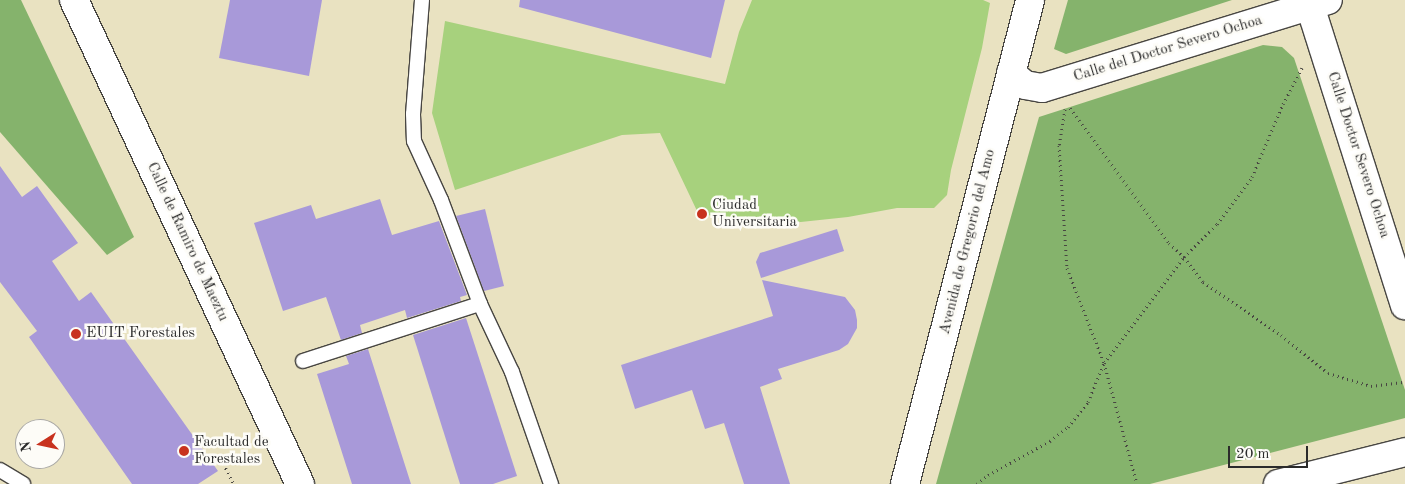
<!DOCTYPE html>
<style>
body{margin:0}
#map{position:relative;width:1405px;height:484px;overflow:hidden;background:#e9e2c1;font-family:"Old Standard TT",serif}
div>[style]{position:absolute}
.green>*{inset:0;background:#a7d17d}
.forest>*{inset:0;background:#85b36c}
.building>*{inset:0;background:#a899d9}
.path>*{height:3px;margin-top:-1.5px;transform-origin:0;background:repeating-linear-gradient(90deg,#484642 0 1px,transparent 0 5px)}
.roads{filter:drop-shadow(1px 0 #484642) drop-shadow(-1px 0 #484642) drop-shadow(0 1px #484642) drop-shadow(0 -1px #484642)}
.service>*{height:14px;margin:-7px;padding:0 7px;transform-origin:7px;border-radius:7px;background:#fff}
.minor>*{height:28px;margin:-14px;padding:0 14px;transform-origin:14px;border-radius:14px;background:#fff}
.tertiary>*{height:28px;margin:-14px;padding:0 14px;transform-origin:14px;border-radius:14px;background:#fff}
.dots>*{width:14px;height:14px;translate:-50% -50%;box-sizing:border-box;border:2px solid #fdfcf7;border-radius:50%}
span{translate:-50% -50%;white-space:nowrap;text-align:center;line-height:1.15;-webkit-text-stroke:5px #fdfcf7;paint-order:stroke}
.street-label{font-size:15px;color:#2b2b2b}
.poi-label{font-size:15px;color:#2b2b2b}
.left{translate:0 -50%;text-align:left}
.north{position:absolute;left:15px;top:419px;width:50px;height:50px;box-sizing:border-box;background:#fdfcf7;border:1px solid #a9a8a5;border-radius:50%;rotate:260deg;font-size:14px;font-weight:700;line-height:20px;text-align:center;color:#2b2b2b}
.north::after{content:'';display:block;margin:auto;width:18px;height:22px;background:#c8321e;clip-path:polygon(50% 0,100% 100%,50% 72%,0 100%)}
.scale{position:absolute;left:1228px;top:446px;width:80px;height:22px;box-sizing:border-box;border:2px solid #2b2b2b;border-top:0;padding-left:6px;font-size:15px;line-height:18px;white-space:nowrap;color:#2b2b2b;-webkit-text-stroke:4px #fdfcf7;paint-order:stroke}
</style>
<div id="map">
<div class="green">
<i style="clip-path:polygon(752px 0,983px 0,990px 3px,982px 48px,951px 170px,947px 195px,934px 208px,897px 208px,848px 217px,763px 226px,698px 213px,660px 133px,622px 135px,455px 190px,432px 113px,445px 21px,725px 84px,739px 32px)"></i>
</div>
<div class="forest">
<i style="clip-path:polygon(0 0,21px 0,134px 237px,107px 255px,0 132px)"></i>
<i style="clip-path:polygon(1068px 0,1232px 0,1066px 54px,1054px 49px)"></i>
<i style="clip-path:polygon(1263px 45px,1282px 47px,1294px 58px,1405px 390px,1405px 418px,1150px 484px,936px 484px,1039px 117px)"></i>
</div>
<div class="building">
<i style="clip-path:polygon(230px 0,322px 0,309px 76px,219px 58px)"></i>
<i style="clip-path:polygon(520px 0,725px 0,711px 58px,519px 7px)"></i>
<i style="clip-path:polygon(0 166px,22px 197px,37px 186px,78px 243px,52px 261px,79px 301px,91px 292px,218px 471px,198px 484px,132px 484px,29px 337px,37px 331px,0 282px)"></i>
<i style="clip-path:polygon(380px 199px,392px 235px,439px 221px,467px 295px,460px 297px,461px 301px,407px 318px,405px 310px,360px 325px,362px 333px,341px 340px,326px 297px,283px 311px,254px 223px,311px 205px,316px 219px)"></i>
<i style="clip-path:polygon(485px 209px,504px 286px,484px 291px,456px 216px)"></i>
<i style="clip-path:polygon(837px 229px,844px 251px,761px 278px,756px 262px,760px 253px)"></i>
<i style="clip-path:polygon(762px 280px,845px 297px,855px 310px,857px 320px,857px 328px,848px 344px,839px 350px,778px 369px,782px 379px,760px 387px,790px 484px,744px 484px,724px 423px,705px 429px,692px 390px,635px 409px,621px 365px,773px 316px)"></i>
<i style="clip-path:polygon(466px 318px,517px 476px,493px 484px,460px 484px,413px 335px)"></i>
<i style="clip-path:polygon(368px 349px,411px 484px,352px 484px,317px 374px,349px 364px,346px 356px)"></i>
</div>
<div class="path">
<i style="left:1070px;top:108px;width:167px;rotate:53.7deg"></i>
<i style="left:1169px;top:243px;width:21px;rotate:43deg"></i>
<i style="left:1184px;top:257px;width:31px;rotate:53deg"></i>
<i style="left:1203px;top:282px;width:94px;rotate:34.2deg"></i>
<i style="left:1281px;top:335px;width:60px;rotate:39deg"></i>
<i style="left:1328px;top:373px;width:45px;rotate:16.8deg"></i>
<i style="left:1371px;top:386px;width:34px;rotate:-7deg"></i>
<i style="left:1065px;top:109px;width:36px;rotate:99deg"></i>
<i style="left:1059px;top:145px;width:123px;rotate:86.3deg"></i>
<i style="left:1067px;top:268px;width:102px;rotate:68.7deg"></i>
<i style="left:1104px;top:363px;width:125px;rotate:74.7deg"></i>
<i style="left:221px;top:459px;width:28px;rotate:63deg"></i>
<i style="left:977px;top:484px;width:14px;rotate:-39deg"></i>
<i style="left:988px;top:475px;width:71px;rotate:-28.7deg"></i>
<i style="left:1050px;top:441px;width:23px;rotate:-38deg"></i>
<i style="left:1068px;top:427px;width:32px;rotate:-51deg"></i>
<i style="left:1088px;top:402px;width:42px;rotate:-67.7deg"></i>
<i style="left:1104px;top:363px;width:133px;rotate:-53deg"></i>
<i style="left:1184px;top:257px;width:47px;rotate:-45deg"></i>
<i style="left:1217px;top:224px;width:59px;rotate:-53.3deg"></i>
<i style="left:1252px;top:177px;width:79px;rotate:-67deg"></i>
<i style="left:1283px;top:104px;width:41px;rotate:-62.2deg"></i>
</div>
<div class="roads">
<div class="service">
<i style="left:422px;top:0;width:114px;rotate:94.5deg"></i>
<i style="left:413px;top:114px;width:27px;rotate:88deg"></i>
<i style="left:414px;top:141px;width:65px;rotate:65.4deg"></i>
<i style="left:441px;top:200px;width:111px;rotate:69.4deg"></i>
<i style="left:480px;top:304px;width:75px;rotate:64.8deg"></i>
<i style="left:512px;top:372px;width:119px;rotate:70.8deg"></i>
<i style="left:303px;top:361px;width:186px;rotate:-17.9deg"></i>
<i style="left:0;top:470px;width:27px;rotate:31deg"></i>
</div>
<div class="minor">
<i style="left:74px;top:0;width:534px;rotate:64.97deg"></i>
<i style="left:1310px;top:6px;width:314px;rotate:72.4deg"></i>
<i style="left:1011px;top:73px;width:18px;rotate:41deg"></i>
<i style="left:1025px;top:85px;width:17px;rotate:10deg"></i>
<i style="left:1042px;top:88px;width:299px;rotate:-17.1deg"></i>
<i style="left:1278px;top:484px;width:131px;rotate:-14.1deg"></i>
</div>
<div class="tertiary">
<i style="left:905px;top:484px;width:500px;rotate:-75.5deg"></i>
</div>
</div>
<div class="dots">
<i style="left:702px;top:214px;background:#c8321e"></i>
<i style="left:76px;top:334px;background:#c8321e"></i>
<i style="left:184px;top:451px;background:#c8321e"></i>
</div>
<div class="street-label">
<span style="left:1168px;top:49px;rotate:-17deg">Calle del Doctor Severo Ochoa</span>
<span style="left:1358px;top:155px;rotate:72deg">Calle Doctor Severo Ochoa</span>
<span style="left:187px;top:242px;rotate:65deg">Calle de Ramiro de Maeztu</span>
<span style="left:968px;top:242px;rotate:-76deg">Avenida de Gregorio del Amo</span>
</div>
<div class="poi-label">
<span class="left" style="left:712px;top:214px">Ciudad<br>Universitaria</span>
<span class="left" style="left:86px;top:334px">EUIT Forestales</span>
<span class="left" style="left:194px;top:451px">Facultad de<br>Forestales</span>
</div>
<div class="north">N</div>
<div class="scale">20 m</div>
</div>
